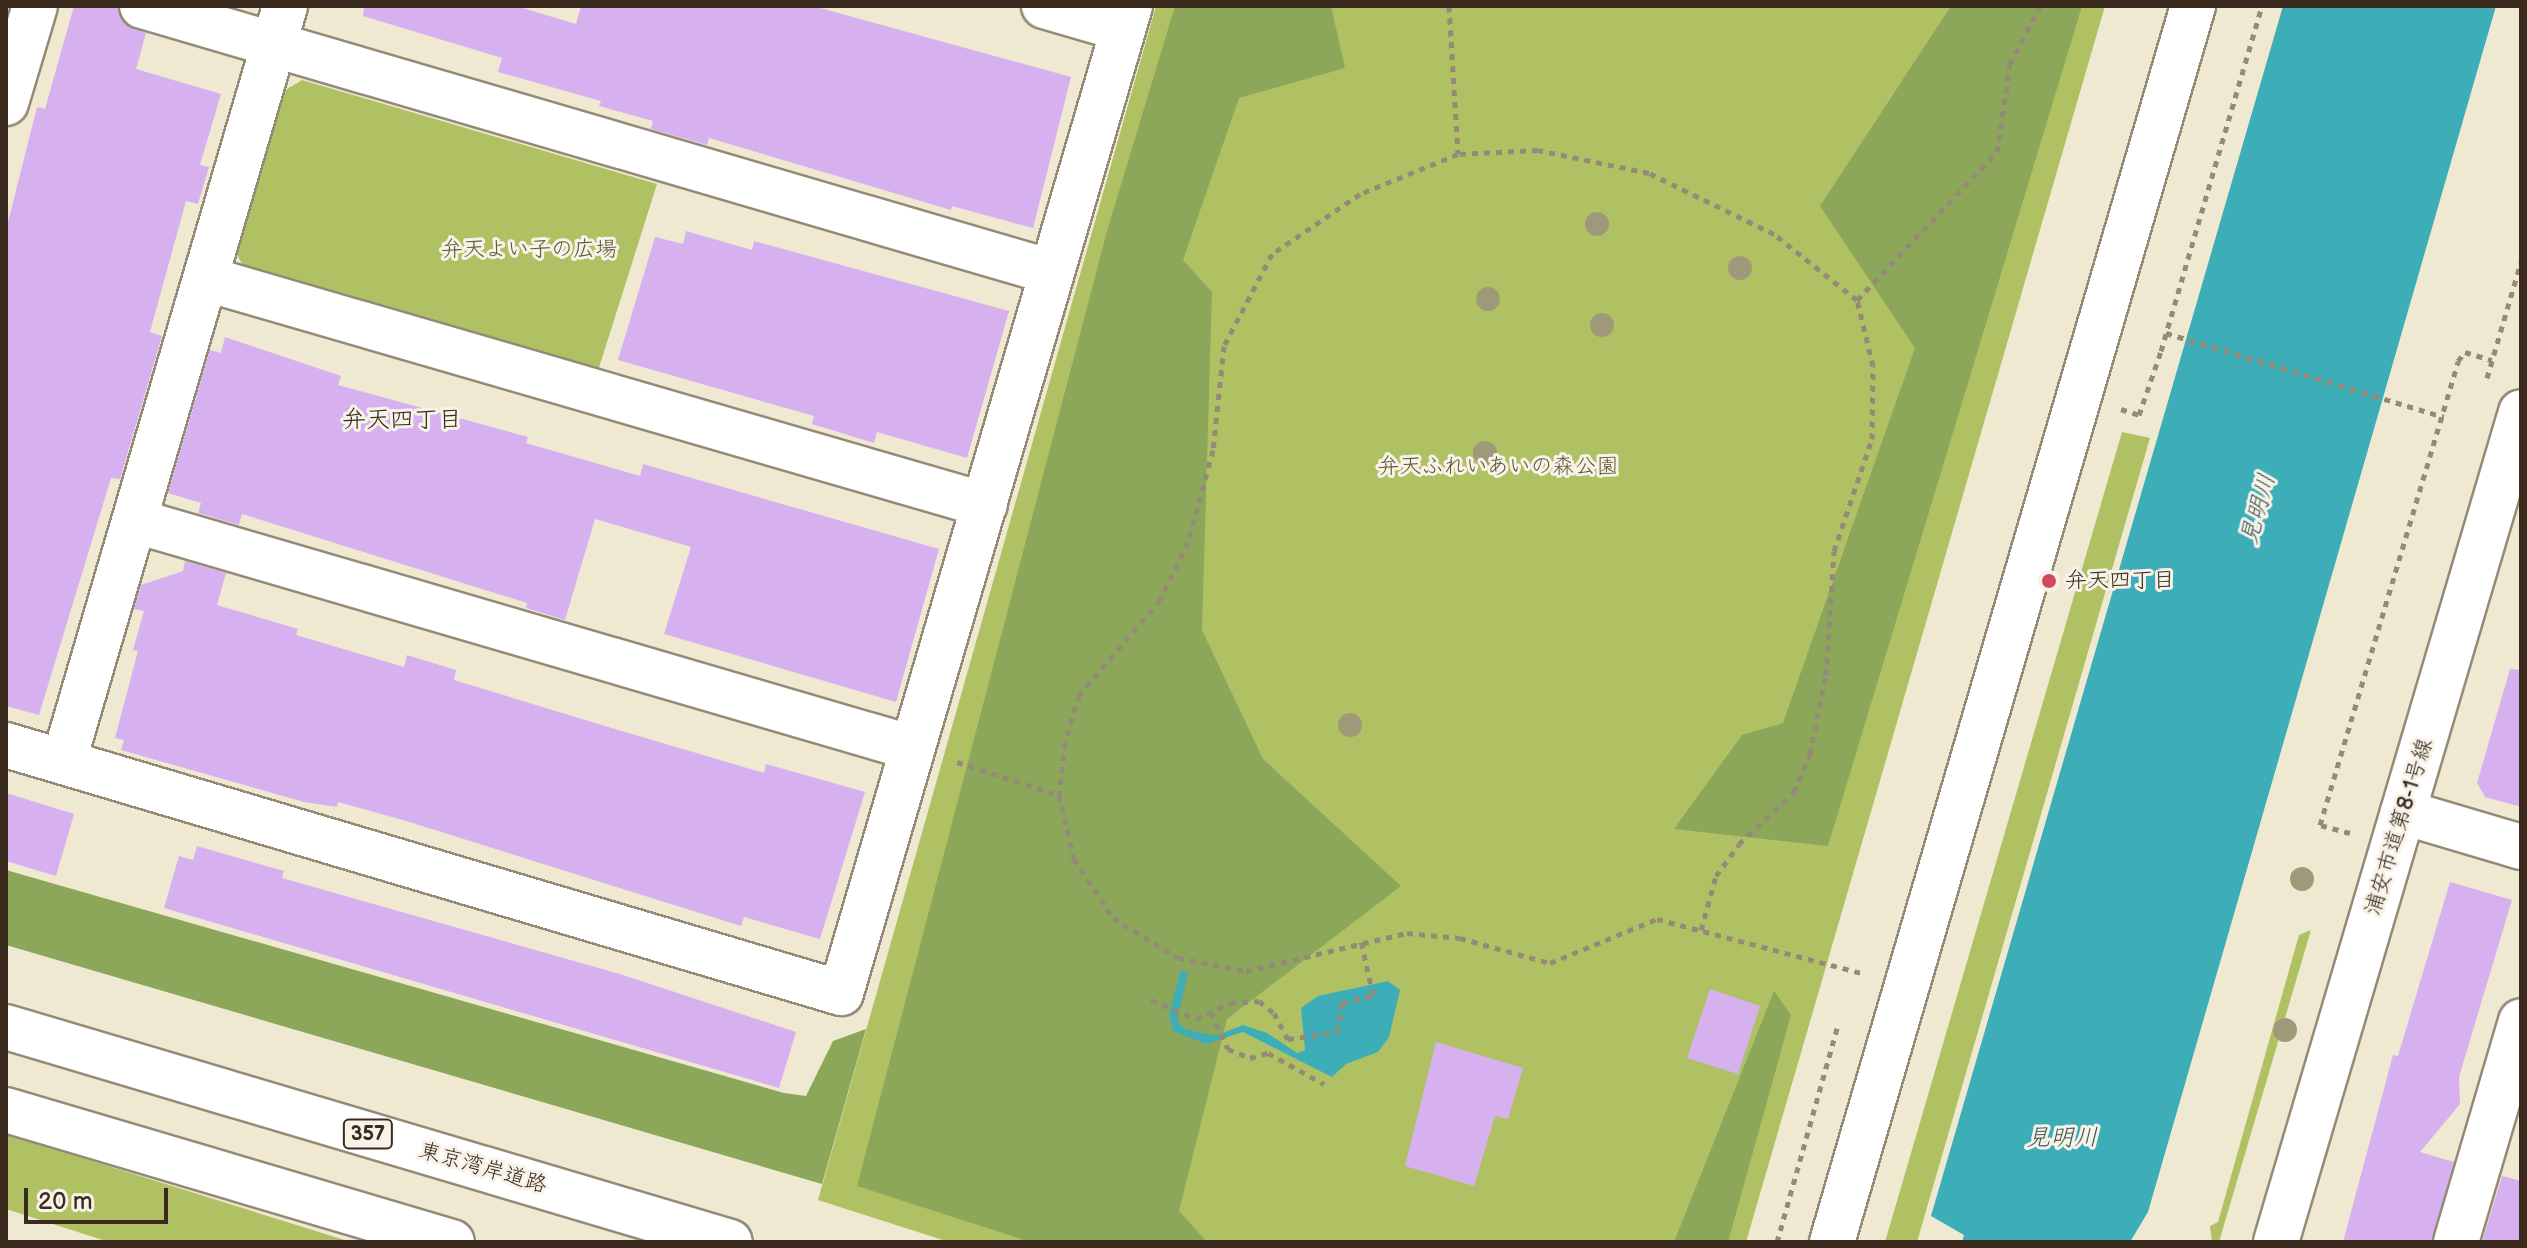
<!DOCTYPE html>
<meta charset="utf-8">
<style>
body{margin:0}
#map{position:relative;width:2527px;height:1248px;overflow:hidden;background:#efe9d1;font-family:"Balsamiq Sans","Klee One",sans-serif}
div>[style]{position:absolute}
.green>*{inset:0;background:#b0c164}
.forest>*{inset:0;background:#8ca75a}
.water>*{inset:0;background:#3dadb8}
.building>*{inset:0;background:#d7b0f0}
.path>*{height:5px;margin-top:-2.5px;transform-origin:0;background:repeating-linear-gradient(90deg,#958a78 0 6px,transparent 0 12px)}
.roads{filter:drop-shadow(2px 0 #958a78) drop-shadow(-2px 0 #958a78) drop-shadow(0 2px #958a78) drop-shadow(0 -2px #958a78)}
.minor>*{height:44px;margin:-22px;padding:0 22px;transform-origin:22px;border-radius:22px;background:#fff}
.tertiary>*{height:44px;margin:-22px;padding:0 22px;transform-origin:22px;border-radius:22px;background:#fff}
.trunk>*{height:44px;margin:-22px;padding:0 22px;transform-origin:22px;border-radius:22px;background:#fff}
.trees>*{width:24px;height:24px;margin:-12px;border-radius:50%;background:#9f997a}
.dots>*{width:22px;height:22px;translate:-50% -50%;box-sizing:border-box;border:4px solid #f7f3e8;border-radius:50%}
span{translate:-50% -50%;white-space:nowrap;text-align:center;line-height:1.15;-webkit-text-stroke:6px #f7f3e8;paint-order:stroke}
.shield-label span{padding:2px 6px;background:#f7f3e8;border:2px solid;border-radius:6px;-webkit-text-stroke-width:0}
.shield-label{font-size:20px;color:#3b2a1e;font-weight:700}
.park-label{font-size:22px;color:#5e5733}
.poi-label{font-size:22px;color:#3b2a1e}
.left{translate:0 -50%;text-align:left}
.street-label{font-size:22px;color:#3b2a1e}
.neighbourhood-label{font-size:24px;color:#3b2a1e}
.water-label{font-size:24px;color:#3c5854;font-style:italic}
.frame{position:absolute;inset:0;border:8px solid #3b2a1e;pointer-events:none}
.scale{position:absolute;left:24px;top:1188px;width:144px;height:36px;box-sizing:border-box;border:4px solid #3b2a1e;border-top:0;padding-left:10px;font-size:24px;line-height:28px;white-space:nowrap;color:#3b2a1e;-webkit-text-stroke:6px #f7f3e8;paint-order:stroke}
</style>
<div id="map">
<div class="green">
<i style="clip-path:polygon(1156px 6px,2105px 6px,1746px 1242px,949px 1242px,818px 1200px)"></i>
<i style="clip-path:polygon(302px 80px,657px 184px,597px 374px,246px 271px,236px 253px,282px 92px)"></i>
<i style="clip-path:polygon(2122px 432px,2150px 438px,1917px 1242px,1885px 1242px)"></i>
<i style="clip-path:polygon(2311px 930px,2219px 1242px,2212px 1242px,2210px 1226px,2218px 1222px,2299px 935px)"></i>
<i style="clip-path:polygon(6px 1134px,351px 1242px,109px 1242px,6px 1209px)"></i>
</div>
<div class="forest">
<i style="clip-path:polygon(1175px 6px,1331px 6px,1345px 68px,1239px 98px,1183px 260px,1212px 292px,1202px 630px,1263px 759px,1401px 886px,1227px 1019px,1179px 1211px,1207px 1242px,1030px 1242px,857px 1186px,1107px 231px)"></i>
<i style="clip-path:polygon(1951px 6px,2082px 6px,1828px 846px,1674px 829px,1742px 735px,1783px 723px,1915px 348px,1820px 206px)"></i>
<i style="clip-path:polygon(6px 870px,784px 1093px,806px 1096px,833px 1041px,866px 1029px,822px 1184px,6px 945px)"></i>
<i style="clip-path:polygon(1774px 991px,1791px 1015px,1728px 1242px,1674px 1242px)"></i>
</div>
<div class="water">
<i style="clip-path:polygon(2283px 6px,2496px 6px,2148px 1212px,2130px 1242px,1962px 1242px,1964px 1235px,1931px 1216px)"></i>
<i style="clip-path:polygon(1181px 970px,1188px 973px,1177px 1020px,1185px 1029px,1215px 1036px,1243px 1025px,1267px 1033px,1297px 1053px,1305px 1050px,1301px 1008px,1318px 996px,1388px 981px,1400px 990px,1389px 1037px,1378px 1052px,1346px 1064px,1332px 1077px,1243px 1032px,1206px 1044px,1173px 1031px,1169px 1014px)"></i>
</div>
<div class="building">
<i style="clip-path:polygon(74px 6px,118px 6px,125px 24px,146px 33px,136px 69px,221px 94px,200px 165px,209px 167px,198px 204px,186px 201px,150px 332px,162px 336px,120px 479px,111px 478px,39px 715px,6px 706px,6px 230px,37px 107px,45px 109px)"></i>
<i style="clip-path:polygon(364px 6px,516px 6px,576px 24px,581px 6px,813px 6px,1071px 77px,1033px 228px,952px 206px,951px 210px,709px 138px,707px 145px,651px 129px,653px 121px,599px 106px,601px 101px,498px 72px,502px 58px,363px 16px)"></i>
<i style="clip-path:polygon(686px 231px,752px 250px,754px 241px,1009px 311px,967px 458px,877px 432px,874px 443px,812px 424px,814px 416px,618px 360px,655px 237px,683px 244px)"></i>
<i style="clip-path:polygon(225px 337px,341px 376px,338px 385px,528px 437px,526px 443px,640px 476px,643px 464px,939px 549px,896px 702px,664px 634px,691px 547px,595px 519px,565px 620px,526px 608px,527px 603px,242px 514px,239px 525px,198px 513px,201px 503px,168px 493px,210px 350px,221px 353px)"></i>
<i style="clip-path:polygon(185px 561px,226px 573px,217px 605px,298px 629px,296px 635px,404px 667px,407px 655px,456px 670px,454px 680px,615px 729px,764px 773px,766px 764px,865px 792px,820px 939px,744px 917px,741px 926px,403px 820px,338px 802px,337px 807px,304px 802px,121px 750px,124px 740px,115px 738px,138px 651px,133px 650px,144px 611px,134px 609px,141px 585px,183px 571px)"></i>
<i style="clip-path:polygon(2510px 669px,2521px 670px,2521px 807px,2485px 797px,2477px 783px)"></i>
<i style="clip-path:polygon(6px 793px,74px 814px,56px 876px,6px 861px)"></i>
<i style="clip-path:polygon(197px 846px,284px 871px,282px 878px,623px 975px,796px 1032px,779px 1088px,164px 908px,179px 856px,193px 860px)"></i>
<i style="clip-path:polygon(2450px 882px,2512px 900px,2459px 1077px,2460px 1104px,2420px 1152px,2454px 1162px,2432px 1242px,2343px 1242px,2393px 1055px,2398px 1056px)"></i>
<i style="clip-path:polygon(1710px 989px,1760px 1006px,1738px 1074px,1687px 1058px)"></i>
<i style="clip-path:polygon(1436px 1042px,1523px 1068px,1508px 1119px,1495px 1116px,1474px 1186px,1405px 1166px)"></i>
<i style="clip-path:polygon(2502px 1176px,2521px 1181px,2521px 1242px,2482px 1242px)"></i>
</div>
<div class="path">
<i style="left:1449px;top:6px;width:148px;rotate:86.5deg"></i>
<i style="left:1857px;top:300px;width:204px;rotate:-46.6deg"></i>
<i style="left:1997px;top:152px;width:89px;rotate:-81.6deg"></i>
<i style="left:2010px;top:64px;width:65px;rotate:-62.7deg"></i>
<i style="left:2166px;top:333px;width:290px;rotate:16.8deg"></i>
<i style="left:2487px;top:378px;width:121px;rotate:-73.7deg"></i>
<i style="left:2121px;top:409px;width:19px;rotate:18deg"></i>
<i style="left:2139px;top:415px;width:68px;rotate:-71deg"></i>
<i style="left:2161px;top:351px;width:359px;rotate:-73.7deg"></i>
<i style="left:957px;top:762px;width:107px;rotate:17.9deg"></i>
<i style="left:2350px;top:833px;width:31px;rotate:-165deg"></i>
<i style="left:2320px;top:825px;width:484px;rotate:-73.4deg"></i>
<i style="left:2458px;top:361px;width:11px;rotate:-52deg"></i>
<i style="left:2465px;top:352px;width:28px;rotate:17deg"></i>
<i style="left:1701px;top:930px;width:56px;rotate:-74.5deg"></i>
<i style="left:1716px;top:876px;width:39px;rotate:-54deg"></i>
<i style="left:1739px;top:844px;width:76px;rotate:-43.4deg"></i>
<i style="left:1794px;top:792px;width:41px;rotate:-67.2deg"></i>
<i style="left:1810px;top:754px;width:81px;rotate:-78.6deg"></i>
<i style="left:1826px;top:675px;width:124px;rotate:-86.3deg"></i>
<i style="left:1834px;top:551px;width:118px;rotate:-71.3deg"></i>
<i style="left:1872px;top:439px;width:73px;rotate:-89.2deg"></i>
<i style="left:1873px;top:366px;width:68px;rotate:-103.6deg"></i>
<i style="left:1857px;top:300px;width:106px;rotate:-141.5deg"></i>
<i style="left:1774px;top:234px;width:139px;rotate:-154deg"></i>
<i style="left:1649px;top:173px;width:113px;rotate:-168.3deg"></i>
<i style="left:1538px;top:150px;width:80px;rotate:177.1deg"></i>
<i style="left:1458px;top:154px;width:106px;rotate:157.8deg"></i>
<i style="left:1360px;top:194px;width:107px;rotate:145.7deg"></i>
<i style="left:1272px;top:254px;width:104px;rotate:117.6deg"></i>
<i style="left:1224px;top:346px;width:105px;rotate:96deg"></i>
<i style="left:1213px;top:450px;width:95px;rotate:105.2deg"></i>
<i style="left:1188px;top:542px;width:64px;rotate:115.8deg"></i>
<i style="left:1160px;top:600px;width:125px;rotate:130.5deg"></i>
<i style="left:1079px;top:695px;width:50px;rotate:106.3deg"></i>
<i style="left:1065px;top:743px;width:52px;rotate:96.6deg"></i>
<i style="left:1059px;top:795px;width:66px;rotate:76.8deg"></i>
<i style="left:1074px;top:859px;width:71px;rotate:56.5deg"></i>
<i style="left:1113px;top:918px;width:76px;rotate:31.6deg"></i>
<i style="left:1178px;top:958px;width:69px;rotate:10.8deg"></i>
<i style="left:1246px;top:971px;width:165px;rotate:-13.3deg"></i>
<i style="left:1407px;top:933px;width:53px;rotate:5.4deg"></i>
<i style="left:1460px;top:938px;width:93px;rotate:15.5deg"></i>
<i style="left:1550px;top:963px;width:116px;rotate:-22.4deg"></i>
<i style="left:1657px;top:919px;width:211px;rotate:14.8deg"></i>
<i style="left:1151px;top:1000px;width:49px;rotate:22.9deg"></i>
<i style="left:1196px;top:1019px;width:38px;rotate:-25deg"></i>
<i style="left:1230px;top:1003px;width:29px;rotate:-4deg"></i>
<i style="left:1259px;top:1001px;width:19px;rotate:39deg"></i>
<i style="left:1274px;top:1013px;width:30px;rotate:62deg"></i>
<i style="left:1288px;top:1039px;width:49px;rotate:-8.1deg"></i>
<i style="left:1337px;top:1032px;width:29px;rotate:-80deg"></i>
<i style="left:1342px;top:1003px;width:32px;rotate:-14deg"></i>
<i style="left:1373px;top:995px;width:55px;rotate:-102.5deg"></i>
<i style="left:1211px;top:1012px;width:41px;rotate:65.3deg"></i>
<i style="left:1228px;top:1049px;width:24px;rotate:22deg"></i>
<i style="left:1250px;top:1058px;width:19px;rotate:-16deg"></i>
<i style="left:1268px;top:1053px;width:64px;rotate:29deg"></i>
<i style="left:1777px;top:1242px;width:225px;rotate:-74.3deg"></i>
</div>
<div class="roads">
<div class="minor">
<i style="left:142px;top:6px;width:947px;rotate:16.31deg"></i>
<i style="left:1044px;top:6px;width:82px;rotate:16.2deg"></i>
<i style="left:6px;top:103px;width:101px;rotate:-73.4deg"></i>
<i style="left:207px;top:279px;width:810px;rotate:16.2deg"></i>
<i style="left:136px;top:521px;width:809px;rotate:16.29deg"></i>
<i style="left:6px;top:745px;width:871px;rotate:16.54deg"></i>
<i style="left:841px;top:993px;width:1028px;rotate:-73.68deg"></i>
<i style="left:64px;top:760px;width:786px;rotate:-73.66deg"></i>
<i style="left:2456px;top:1242px;width:230px;rotate:-73.6deg"></i>
</div>
<div class="tertiary">
<i style="left:2403px;top:812px;width:123px;rotate:16.5deg"></i>
<i style="left:1832px;top:1242px;width:1288px;rotate:-73.72deg"></i>
<i style="left:2276px;top:1242px;width:865px;rotate:-73.55deg"></i>
</div>
<div class="trunk">
<i style="left:6px;top:1027px;width:755px;rotate:16.54deg"></i>
<i style="left:6px;top:1110px;width:465px;rotate:16.5deg"></i>
</div>
</div>
<div class="trees">
<i style="left:1597px;top:224px"></i>
<i style="left:1740px;top:268px"></i>
<i style="left:1488px;top:299px"></i>
<i style="left:1602px;top:325px"></i>
<i style="left:1485px;top:453px"></i>
<i style="left:1350px;top:725px"></i>
<i style="left:2302px;top:879px"></i>
<i style="left:2285px;top:1030px"></i>
</div>
<div class="dots">
<i style="left:2049px;top:581px;background:#d1495b"></i>
</div>
<div class="shield-label">
<span style="left:368px;top:1134px">357</span>
</div>
<div class="park-label">
<span style="left:529px;top:250px">弁天よい子の広場</span>
<span style="left:1498px;top:467px">弁天ふれいあいの森公園</span>
</div>
<div class="poi-label">
<span class="left" style="left:2065px;top:581px">弁天四丁目</span>
</div>
<div class="street-label">
<span style="left:2399px;top:827px;rotate:-73deg">浦安市道第8-1号線</span>
<span style="left:483px;top:1168px;rotate:16deg">東京湾岸道路</span>
</div>
<div class="neighbourhood-label">
<span style="left:402px;top:420px">弁天四丁目</span>
</div>
<div class="water-label">
<span style="left:2258px;top:509px;rotate:-74deg">見明川</span>
<span style="left:2062px;top:1138px">見明川</span>
</div>
<div class="frame"></div>
<div class="scale">20 m</div>
</div>
